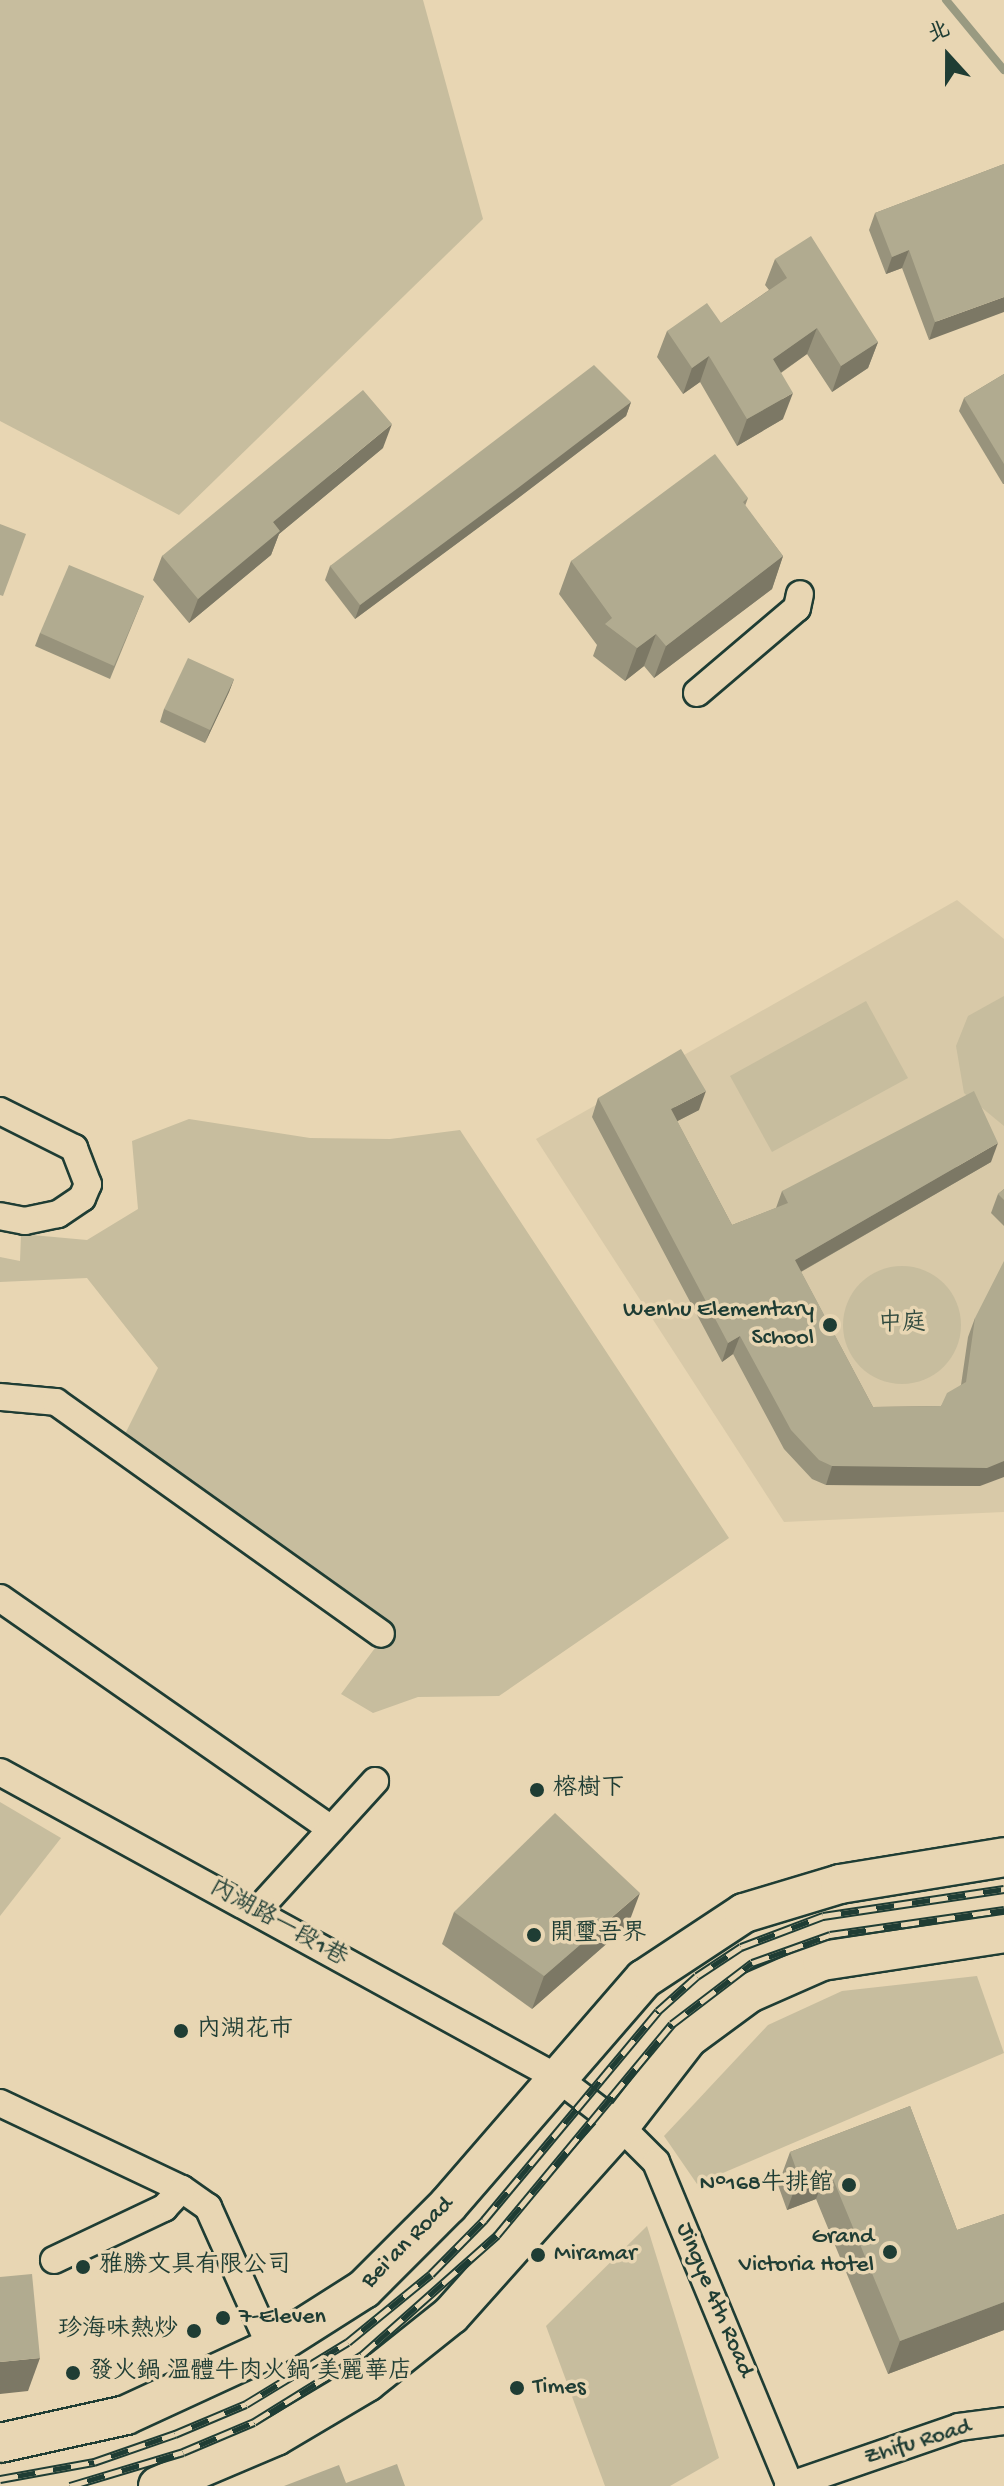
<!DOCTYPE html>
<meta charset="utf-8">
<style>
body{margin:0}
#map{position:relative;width:1004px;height:2486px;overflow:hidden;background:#e8d6b3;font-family:"Gochi Hand","LXGW WenKai TC",sans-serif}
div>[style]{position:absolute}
.built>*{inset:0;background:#d8c9a8}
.green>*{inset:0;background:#c7bd9e}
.round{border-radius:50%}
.stream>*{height:8px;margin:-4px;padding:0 4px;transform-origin:4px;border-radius:4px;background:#999a81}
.roads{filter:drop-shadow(2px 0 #1f3d34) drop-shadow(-2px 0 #1f3d34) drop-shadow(0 2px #1f3d34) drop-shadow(0 -2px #1f3d34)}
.street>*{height:26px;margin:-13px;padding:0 13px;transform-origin:13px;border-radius:13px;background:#e8d6b3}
.secondary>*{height:38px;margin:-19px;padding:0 19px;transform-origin:19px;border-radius:19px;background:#e8d6b3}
.rail>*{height:9px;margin-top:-4.5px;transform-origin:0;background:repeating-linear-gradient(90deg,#e8d6b3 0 18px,#1f3d34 0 36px);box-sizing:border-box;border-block:2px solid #1f3d34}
.wall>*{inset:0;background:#98937c}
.shaded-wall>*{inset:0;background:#7c7865}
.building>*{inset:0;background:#b1ab90}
.dots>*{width:22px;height:22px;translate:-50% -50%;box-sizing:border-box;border:4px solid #e8d6b3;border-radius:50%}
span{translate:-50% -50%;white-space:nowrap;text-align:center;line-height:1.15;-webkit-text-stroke:7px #e8d6b3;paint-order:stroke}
.poi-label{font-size:24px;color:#1f3d34}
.right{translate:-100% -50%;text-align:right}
.left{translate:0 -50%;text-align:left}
.park-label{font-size:24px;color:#304a3f}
.street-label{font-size:24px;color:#1f3d34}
.north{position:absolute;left:908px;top:16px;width:80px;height:80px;-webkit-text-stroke:6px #e8d6b3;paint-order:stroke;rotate:339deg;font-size:22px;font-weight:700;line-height:32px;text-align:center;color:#1f3d34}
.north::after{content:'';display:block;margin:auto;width:28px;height:36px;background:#1f3d34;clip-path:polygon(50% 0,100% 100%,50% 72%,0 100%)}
</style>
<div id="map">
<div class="built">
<i style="clip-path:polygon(957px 900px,1004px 939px,1004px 1512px,784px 1522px,536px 1139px)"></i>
</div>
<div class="green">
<i style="clip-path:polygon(0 0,423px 0,483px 219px,179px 515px,0 421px)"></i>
<i style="clip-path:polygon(1004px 996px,1004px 1126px,964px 1093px,956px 1046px,968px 1016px)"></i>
<i style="clip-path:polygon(866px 1001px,908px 1078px,772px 1152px,730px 1076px)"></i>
<i style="clip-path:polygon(189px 1119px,310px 1138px,390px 1139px,460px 1130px,729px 1538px,499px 1696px,418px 1697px,373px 1713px,341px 1694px,389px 1629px,123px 1438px,158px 1368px,87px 1278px,0 1282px,0 1257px,20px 1261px,21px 1234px,87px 1240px,138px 1209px,132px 1141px)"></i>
<i class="round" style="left:843px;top:1266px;width:118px;height:118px"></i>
<i style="clip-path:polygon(0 1802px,61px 1838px,0 1916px)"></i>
<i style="clip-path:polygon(977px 1976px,1004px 2053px,697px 2184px,664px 2136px,768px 2025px,842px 1991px)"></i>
<i style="clip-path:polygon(647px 2226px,719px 2458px,670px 2486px,605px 2486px,546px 2326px)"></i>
</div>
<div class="stream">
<i style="left:946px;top:0;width:91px;rotate:50.4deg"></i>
</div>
<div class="roads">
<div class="street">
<i style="left:697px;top:693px;width:131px;rotate:-40.4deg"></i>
<i style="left:797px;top:608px;width:14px;rotate:-78deg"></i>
<i style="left:0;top:1111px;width:83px;rotate:26.6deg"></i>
<i style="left:74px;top:1148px;width:39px;rotate:69deg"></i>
<i style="left:88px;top:1184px;width:15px;rotate:113deg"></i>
<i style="left:82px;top:1198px;width:29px;rotate:146deg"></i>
<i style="left:58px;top:1214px;width:34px;rotate:168deg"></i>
<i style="left:25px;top:1221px;width:25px;rotate:-169deg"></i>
<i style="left:0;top:1397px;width:56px;rotate:5.1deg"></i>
<i style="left:56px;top:1402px;width:399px;rotate:35.5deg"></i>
<i style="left:0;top:1598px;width:404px;rotate:34.9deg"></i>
<i style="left:0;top:1772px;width:634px;rotate:28.75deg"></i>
<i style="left:556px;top:2077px;width:81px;rotate:37.4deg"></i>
<i style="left:620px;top:2126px;width:51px;rotate:45deg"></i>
<i style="left:656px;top:2162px;width:351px;rotate:67.5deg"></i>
<i style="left:256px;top:1912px;width:177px;rotate:-47.7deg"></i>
<i style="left:0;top:2103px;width:201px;rotate:25.3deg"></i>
<i style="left:182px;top:2189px;width:32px;rotate:35deg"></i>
<i style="left:208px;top:2207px;width:154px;rotate:65.9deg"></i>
<i style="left:54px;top:2260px;width:122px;rotate:-25.3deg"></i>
<i style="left:164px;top:2208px;width:26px;rotate:-47deg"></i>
<i style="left:788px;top:2486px;width:181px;rotate:-19deg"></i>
<i style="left:959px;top:2427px;width:45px;rotate:-7.6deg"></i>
</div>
<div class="secondary">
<i style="left:0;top:2443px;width:129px;rotate:-12.5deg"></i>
<i style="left:126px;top:2415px;width:160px;rotate:-24.8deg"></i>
<i style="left:271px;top:2348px;width:110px;rotate:-32.4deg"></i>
<i style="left:364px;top:2289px;width:119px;rotate:-45deg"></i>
<i style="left:448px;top:2205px;width:299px;rotate:-49.1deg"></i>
<i style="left:644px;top:1979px;width:120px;rotate:-33.4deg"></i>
<i style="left:744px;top:1913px;width:100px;rotate:-16.8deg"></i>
<i style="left:840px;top:1884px;width:166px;rotate:-9.3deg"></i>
<i style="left:158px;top:2486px;width:128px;rotate:-23deg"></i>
<i style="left:276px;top:2436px;width:106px;rotate:-30.7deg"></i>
<i style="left:367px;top:2382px;width:107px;rotate:-38.6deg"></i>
<i style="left:451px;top:2315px;width:254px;rotate:-48.2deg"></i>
<i style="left:620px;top:2126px;width:111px;rotate:-52.3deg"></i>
<i style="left:688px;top:2038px;width:76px;rotate:-36.4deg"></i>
<i style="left:749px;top:1993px;width:80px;rotate:-23.7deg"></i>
<i style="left:822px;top:1961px;width:184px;rotate:-8.7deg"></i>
</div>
</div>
<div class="rail">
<i style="left:0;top:2479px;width:96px;rotate:-10.3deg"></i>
<i style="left:94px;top:2462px;width:86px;rotate:-19.1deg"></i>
<i style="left:175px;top:2434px;width:77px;rotate:-22.9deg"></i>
<i style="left:246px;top:2404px;width:119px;rotate:-31.3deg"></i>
<i style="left:348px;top:2342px;width:107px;rotate:-39.3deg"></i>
<i style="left:431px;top:2274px;width:76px;rotate:-45.5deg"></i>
<i style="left:484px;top:2220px;width:272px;rotate:-50.2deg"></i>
<i style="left:658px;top:2011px;width:52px;rotate:-41.9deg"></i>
<i style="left:697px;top:1976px;width:53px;rotate:-33.4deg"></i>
<i style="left:741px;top:1947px;width:88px;rotate:-20.7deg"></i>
<i style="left:823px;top:1916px;width:183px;rotate:-8.5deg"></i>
<i style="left:70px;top:2486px;width:118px;rotate:-16.7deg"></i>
<i style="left:183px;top:2452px;width:77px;rotate:-22.9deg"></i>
<i style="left:254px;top:2422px;width:127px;rotate:-31.8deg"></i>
<i style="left:362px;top:2355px;width:181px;rotate:-41.6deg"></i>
<i style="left:497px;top:2235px;width:274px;rotate:-50.3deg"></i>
<i style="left:672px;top:2024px;width:101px;rotate:-37.3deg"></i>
<i style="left:752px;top:1963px;width:83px;rotate:-19.7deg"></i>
<i style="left:830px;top:1935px;width:176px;rotate:-8.2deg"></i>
</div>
<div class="wall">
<i style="clip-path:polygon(1004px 164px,929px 340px,902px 268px,886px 274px,869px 230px,875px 213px)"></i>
<i style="clip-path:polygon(775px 259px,878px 342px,868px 368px,832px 392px,807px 354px,781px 373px,783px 419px,737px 446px,700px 382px,683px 394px,657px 357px,667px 331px,721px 323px,769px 290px,765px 285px)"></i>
<i style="clip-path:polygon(1004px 374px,1004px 484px,1003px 484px,959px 411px,964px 398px)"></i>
<i style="clip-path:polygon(631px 402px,626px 416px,513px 502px,355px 619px,325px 580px,330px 566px)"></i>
<i style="clip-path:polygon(383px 448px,279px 534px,271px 555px,189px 623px,153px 580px,162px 556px)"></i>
<i style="clip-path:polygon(748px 498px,745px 506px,783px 556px,772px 589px,654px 678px,644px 666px,625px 681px,593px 656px,597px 645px,559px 594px,571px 561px)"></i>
<i style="clip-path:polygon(144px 596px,110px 679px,35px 646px,40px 633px)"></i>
<i style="clip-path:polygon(234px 679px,229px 692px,205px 743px,160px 722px,164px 709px)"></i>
<i style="clip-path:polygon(598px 1098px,699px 1110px,677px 1121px,732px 1225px,776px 1208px,782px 1191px,991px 1162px,801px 1272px,873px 1407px,941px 1406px,961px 1385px,968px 1337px,975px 1318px,980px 1486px,826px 1485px,812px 1479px,784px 1449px,733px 1354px,722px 1362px,592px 1117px)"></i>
<i style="clip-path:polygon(1004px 1189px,1004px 1226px,991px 1213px,998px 1194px)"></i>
<i style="clip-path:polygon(454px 1912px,628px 1925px,532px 2009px,442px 1944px)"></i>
<i style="clip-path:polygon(910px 2106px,957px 2230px,1004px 2214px,1004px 2330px,888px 2374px,816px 2199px,787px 2210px,778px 2185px,790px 2152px)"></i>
</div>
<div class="shaded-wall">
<i style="clip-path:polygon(909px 250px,902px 268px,886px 274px,892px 257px)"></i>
<i style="clip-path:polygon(1004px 297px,1004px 312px,929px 340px,935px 322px)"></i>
<i style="clip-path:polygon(817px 328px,807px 354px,763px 385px,773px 359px)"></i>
<i style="clip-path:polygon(878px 342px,868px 368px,832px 392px,841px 366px)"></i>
<i style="clip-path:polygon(709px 356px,700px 382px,683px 394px,692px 368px)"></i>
<i style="clip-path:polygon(793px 393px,783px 419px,737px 446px,747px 419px)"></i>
<i style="clip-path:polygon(631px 402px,626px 416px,513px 502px,355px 619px,360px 605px)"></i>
<i style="clip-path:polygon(392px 424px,383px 448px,279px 534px,271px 555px,189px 623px,198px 599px,273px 522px)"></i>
<i style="clip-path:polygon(783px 556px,772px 589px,654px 678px,666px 646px)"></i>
<i style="clip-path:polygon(656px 634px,644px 666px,625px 681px,637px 648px)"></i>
<i style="clip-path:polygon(234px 679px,229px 692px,205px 743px,210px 730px)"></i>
<i style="clip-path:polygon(706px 1091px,699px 1110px,664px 1128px,671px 1109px)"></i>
<i style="clip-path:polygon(998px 1143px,991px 1162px,788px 1279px,795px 1260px)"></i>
<i style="clip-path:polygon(740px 1336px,733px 1354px,722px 1362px,728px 1343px)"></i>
<i style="clip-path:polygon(1004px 1461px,1004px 1477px,980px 1486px,826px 1485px,832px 1466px)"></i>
<i style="clip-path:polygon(640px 1893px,628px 1925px,532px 2009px,544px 1976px)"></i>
<i style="clip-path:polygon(828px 2167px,816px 2199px,787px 2210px,799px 2177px)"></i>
<i style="clip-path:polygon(1004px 2302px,1004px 2330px,888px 2374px,900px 2341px)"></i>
<i style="clip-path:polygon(40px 2358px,28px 2391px,0 2394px,0 2362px)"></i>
</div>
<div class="building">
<i style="clip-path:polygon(1004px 164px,1004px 297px,935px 322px,909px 250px,892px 257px,875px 213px)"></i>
<i style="clip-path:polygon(811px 236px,878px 342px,841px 366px,817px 328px,773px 359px,793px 393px,747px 419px,709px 356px,692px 368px,667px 331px,707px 303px,721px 323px,787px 278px,775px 259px)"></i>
<i style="clip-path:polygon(594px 365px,631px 402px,518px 488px,360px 605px,330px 566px)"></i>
<i style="clip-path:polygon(1004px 374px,1004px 464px,964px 398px)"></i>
<i style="clip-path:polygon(363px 390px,392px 424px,273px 522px,280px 531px,198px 599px,162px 556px)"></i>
<i style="clip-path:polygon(715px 454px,748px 498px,743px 502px,783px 556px,666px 646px,656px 634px,637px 648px,605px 624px,612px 618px,571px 561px)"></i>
<i style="clip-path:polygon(0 524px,26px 534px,3px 596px,0 595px)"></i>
<i style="clip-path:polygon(69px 565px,144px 596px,114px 666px,40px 633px)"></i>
<i style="clip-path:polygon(188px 658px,234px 679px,210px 730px,164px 709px)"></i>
<i style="clip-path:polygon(681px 1049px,706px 1091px,671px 1109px,732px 1225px,788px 1203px,782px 1191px,974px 1091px,998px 1143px,795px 1260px,873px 1407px,941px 1406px,947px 1393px,966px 1382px,975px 1318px,1004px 1261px,1004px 1461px,987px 1468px,832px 1466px,819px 1460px,791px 1430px,740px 1336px,728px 1343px,598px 1098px)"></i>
<i style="clip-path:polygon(1004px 1189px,1004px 1200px,998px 1194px)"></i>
<i style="clip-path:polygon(555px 1813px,640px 1893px,544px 1976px,454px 1912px)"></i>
<i style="clip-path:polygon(910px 2106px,957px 2230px,1004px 2214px,1004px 2302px,900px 2341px,828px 2167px,799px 2177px,790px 2152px)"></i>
<i style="clip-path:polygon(32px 2274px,40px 2358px,0 2362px,0 2277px)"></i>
<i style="clip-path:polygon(397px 2464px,405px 2486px,284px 2486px,339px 2465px,346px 2483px)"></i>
</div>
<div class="dots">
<i style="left:830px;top:1325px;background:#1f3d34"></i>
<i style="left:537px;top:1790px;background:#1f3d34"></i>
<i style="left:534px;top:1935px;background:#1f3d34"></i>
<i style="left:181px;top:2031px;background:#1f3d34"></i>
<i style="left:849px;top:2185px;background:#1f3d34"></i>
<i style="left:890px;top:2252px;background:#1f3d34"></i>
<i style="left:538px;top:2255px;background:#1f3d34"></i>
<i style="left:83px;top:2267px;background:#1f3d34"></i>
<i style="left:223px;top:2318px;background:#1f3d34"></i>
<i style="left:194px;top:2331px;background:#1f3d34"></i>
<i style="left:73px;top:2373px;background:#1f3d34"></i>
<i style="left:517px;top:2388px;background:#1f3d34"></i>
</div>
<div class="poi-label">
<span class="right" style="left:814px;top:1325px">Wenhu Elementary<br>School</span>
<span class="left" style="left:553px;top:1790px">榕樹下</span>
<span class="left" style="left:550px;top:1935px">開璽吾界</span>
<span class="left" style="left:197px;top:2031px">內湖花市</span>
<span class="right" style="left:833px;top:2185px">N°168牛排館</span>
<span class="right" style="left:874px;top:2252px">Grand<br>Victoria Hotel</span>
<span class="left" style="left:554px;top:2255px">Miramar</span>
<span class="left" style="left:99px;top:2267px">雅勝文具有限公司</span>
<span class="left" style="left:239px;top:2318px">7-Eleven</span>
<span class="right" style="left:178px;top:2331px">珍海味熱炒</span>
<span class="left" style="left:89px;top:2373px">發火鍋 溫體牛肉火鍋 美麗華店</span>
<span class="left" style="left:533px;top:2388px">Times</span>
</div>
<div class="park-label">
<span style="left:902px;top:1325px">中庭</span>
</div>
<div class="street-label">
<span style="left:278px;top:1924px;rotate:29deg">內湖路一段1巷</span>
<span style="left:408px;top:2243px;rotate:-45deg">Bei'an Road</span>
<span style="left:714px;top:2300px;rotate:67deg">Jingye 4th Road</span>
<span style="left:918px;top:2443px;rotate:-17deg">Zhifu Road</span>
</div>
<div class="north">北</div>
</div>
